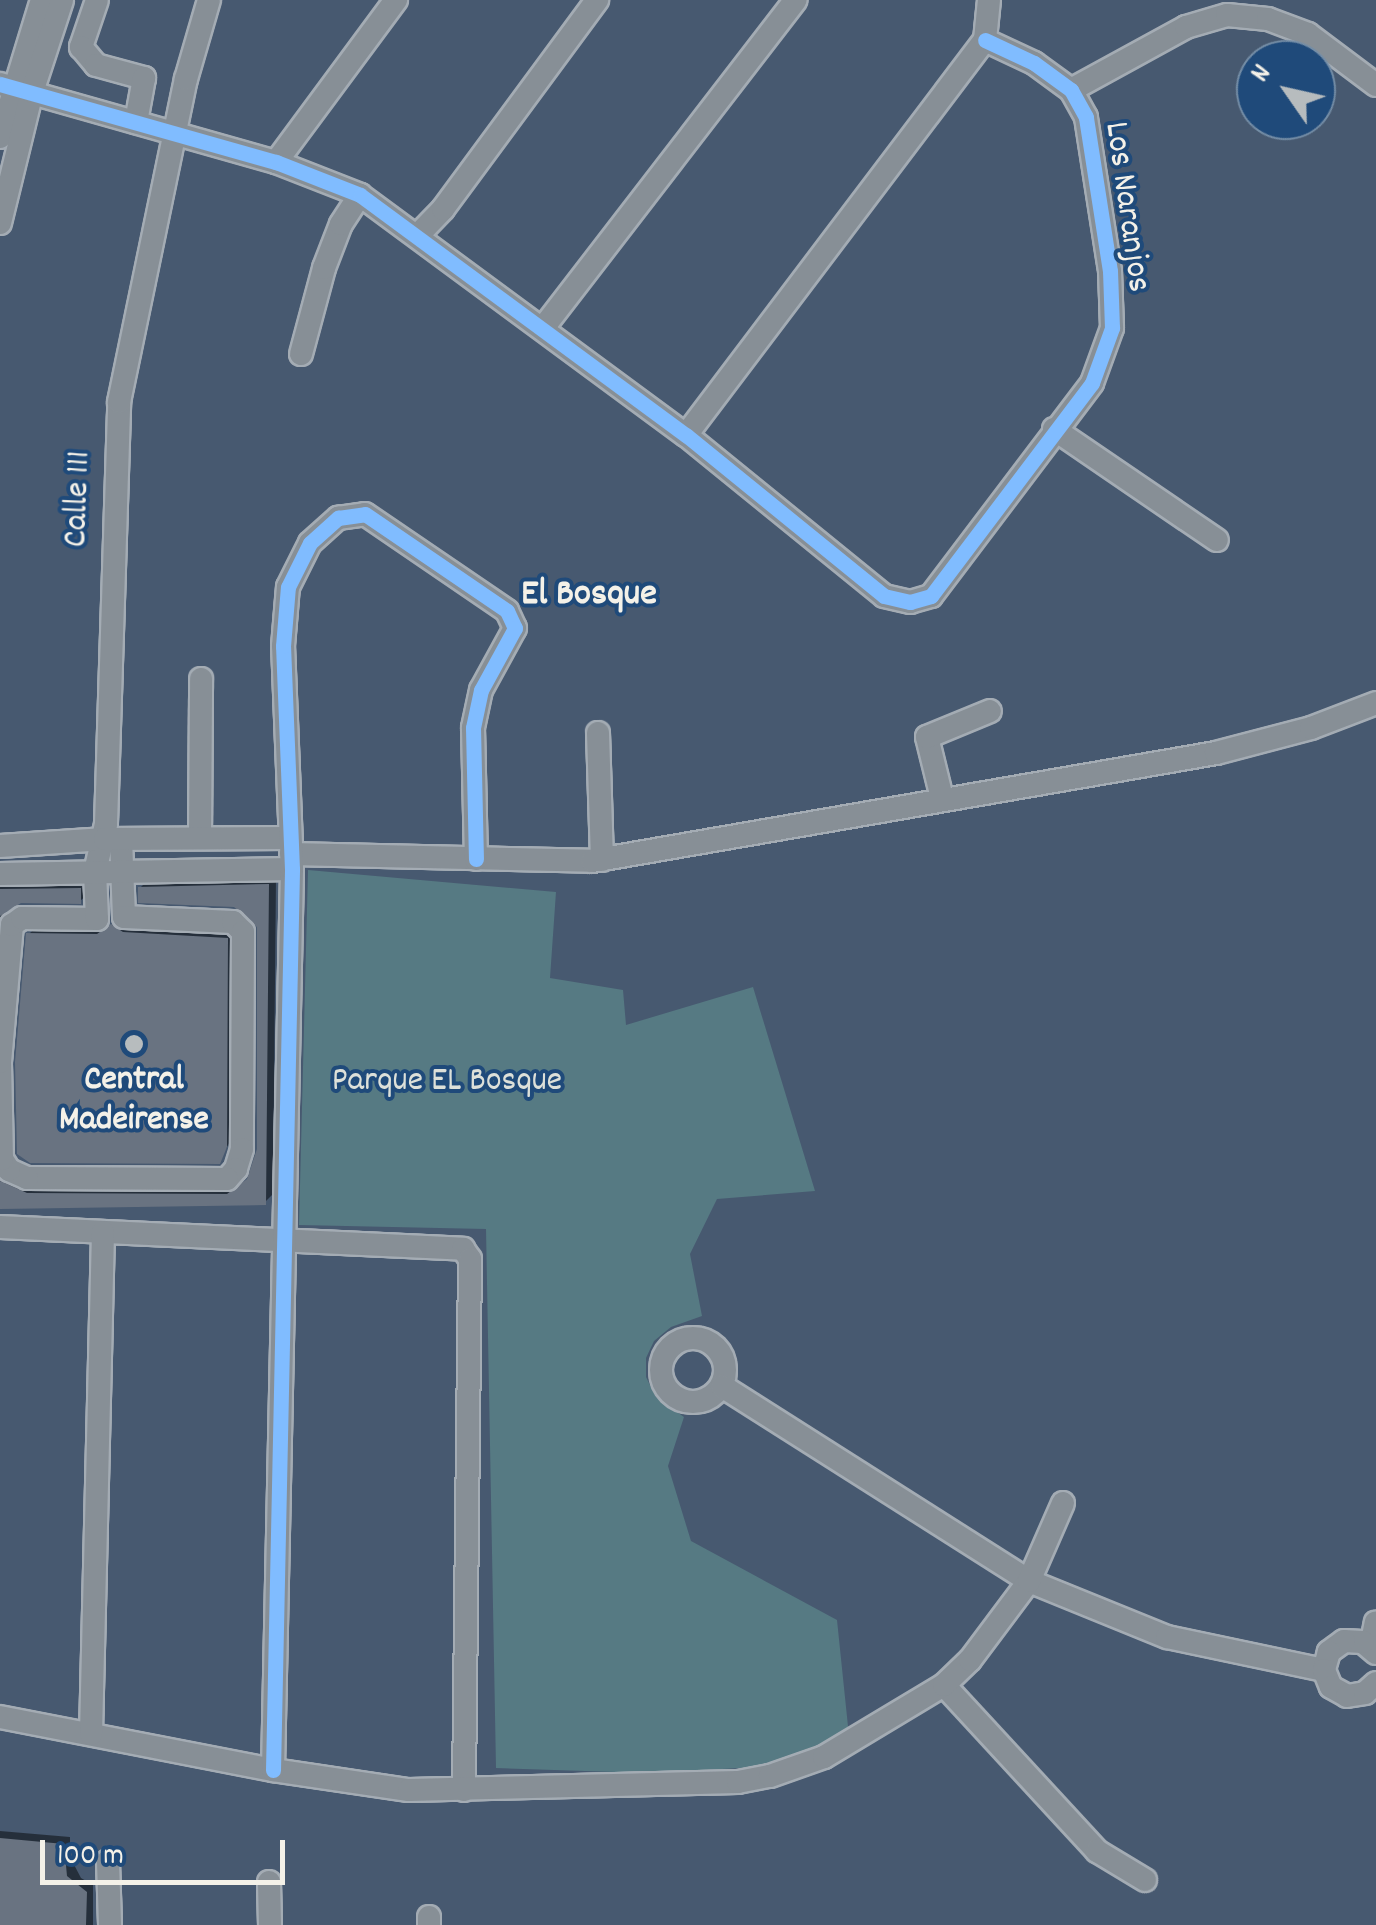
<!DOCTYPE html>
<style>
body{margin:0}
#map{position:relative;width:1376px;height:1925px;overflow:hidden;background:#475970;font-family:Dekko,sans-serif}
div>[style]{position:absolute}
.green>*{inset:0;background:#567a83}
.shadow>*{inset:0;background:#0007}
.building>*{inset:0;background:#697381}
.roads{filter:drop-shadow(2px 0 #a4acb4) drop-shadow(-2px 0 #a4acb4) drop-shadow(0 2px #a4acb4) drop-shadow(0 -2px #a4acb4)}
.minor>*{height:22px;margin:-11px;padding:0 11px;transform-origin:11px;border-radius:11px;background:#878f96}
.minor>.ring{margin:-11px;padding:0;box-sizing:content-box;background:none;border:22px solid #878f96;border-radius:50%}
.cycleway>*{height:15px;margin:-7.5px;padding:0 7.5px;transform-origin:7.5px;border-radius:7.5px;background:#80bcff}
.dots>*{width:28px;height:28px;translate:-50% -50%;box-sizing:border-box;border:5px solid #1f4a7a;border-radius:50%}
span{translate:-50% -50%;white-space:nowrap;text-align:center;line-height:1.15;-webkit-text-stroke:8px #1f4a7a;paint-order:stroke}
.street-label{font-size:35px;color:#f4f1e8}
.poi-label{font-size:35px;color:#f4f1e8;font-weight:700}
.park-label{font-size:35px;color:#dde0d9}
.neighbourhood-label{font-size:38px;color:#f4f1e8;font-weight:700}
.north{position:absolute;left:1236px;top:40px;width:100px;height:100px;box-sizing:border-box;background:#1f4a7a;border:2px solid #748da6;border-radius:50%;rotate:304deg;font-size:28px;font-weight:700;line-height:40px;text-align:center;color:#f4f1e8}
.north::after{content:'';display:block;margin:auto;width:35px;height:45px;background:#b7bcbe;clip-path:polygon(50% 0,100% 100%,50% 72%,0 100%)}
.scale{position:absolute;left:40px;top:1840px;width:245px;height:45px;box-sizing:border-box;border:5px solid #f4f1e8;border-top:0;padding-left:12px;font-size:30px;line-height:35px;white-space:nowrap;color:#f4f1e8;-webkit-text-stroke:8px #1f4a7a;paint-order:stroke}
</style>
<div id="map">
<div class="green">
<i style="clip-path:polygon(308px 870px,556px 892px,550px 978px,623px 990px,626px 1025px,753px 987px,815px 1191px,717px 1199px,690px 1254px,702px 1316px,671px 1327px,654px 1341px,646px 1358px,646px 1377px,656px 1397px,684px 1417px,668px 1466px,691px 1541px,837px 1620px,849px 1736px,776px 1766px,647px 1773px,496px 1768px,486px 1229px,299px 1225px)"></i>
</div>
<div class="shadow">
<i style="clip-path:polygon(276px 878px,273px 1194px,265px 1202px,0 1206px,0 1163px,36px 1186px,237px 1187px,251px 1177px,259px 1150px,260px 926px,235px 905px,140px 888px,148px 880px)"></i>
<i style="clip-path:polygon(0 880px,87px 881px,88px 894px,80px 901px,20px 901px,4px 913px,0 958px)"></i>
<i style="clip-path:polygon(118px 922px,233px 933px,232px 1138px,219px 1161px,29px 934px,35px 928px,105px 929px)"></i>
<i style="clip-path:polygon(0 1831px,70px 1837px,70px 1857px,81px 1878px,93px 1885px,93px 1925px,0 1925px)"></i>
</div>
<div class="building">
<i style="clip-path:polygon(269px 884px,266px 1205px,0 1209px,0 1181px,27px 1193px,227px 1194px,247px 1179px,257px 1149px,257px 927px,234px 907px,138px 903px,138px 887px)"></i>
<i style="clip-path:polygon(81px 888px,81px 904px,21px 903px,0 916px,0 889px)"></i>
<i style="clip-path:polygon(111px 924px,123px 932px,228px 938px,227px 1147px,220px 1164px,30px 1163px,17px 1154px,15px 1062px,26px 933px,97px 934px)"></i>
<i style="clip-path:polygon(0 1838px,64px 1844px,67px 1876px,87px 1892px,86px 1925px,0 1925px)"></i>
</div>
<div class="roads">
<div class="minor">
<i style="left:97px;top:0;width:50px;rotate:108.8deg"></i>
<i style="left:81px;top:47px;width:23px;rotate:50deg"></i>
<i style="left:96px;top:65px;width:50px;rotate:15.2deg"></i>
<i style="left:144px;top:78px;width:45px;rotate:100.3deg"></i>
<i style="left:0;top:84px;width:287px;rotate:15.8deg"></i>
<i style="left:276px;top:162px;width:90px;rotate:21.4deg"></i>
<i style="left:360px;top:195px;width:405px;rotate:36.4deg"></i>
<i style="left:686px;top:435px;width:255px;rotate:39.1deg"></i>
<i style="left:884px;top:596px;width:27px;rotate:13deg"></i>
<i style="left:910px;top:602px;width:22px;rotate:-16deg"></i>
<i style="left:931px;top:596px;width:267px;rotate:-52.9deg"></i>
<i style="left:1092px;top:383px;width:59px;rotate:-70deg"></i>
<i style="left:1112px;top:328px;width:57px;rotate:-92deg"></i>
<i style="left:1110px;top:271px;width:156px;rotate:-98.9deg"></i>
<i style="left:1086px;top:117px;width:31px;rotate:-119deg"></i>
<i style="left:1071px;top:90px;width:46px;rotate:-143.9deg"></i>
<i style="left:1034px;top:63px;width:54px;rotate:-154.9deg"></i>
<i style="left:1071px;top:90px;width:131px;rotate:-28.7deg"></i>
<i style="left:1186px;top:27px;width:43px;rotate:-16.3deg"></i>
<i style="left:1227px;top:15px;width:41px;rotate:5.6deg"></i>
<i style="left:1268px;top:19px;width:43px;rotate:20.6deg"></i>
<i style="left:1308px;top:34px;width:85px;rotate:36.9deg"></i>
<i style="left:0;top:137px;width:143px;rotate:-73deg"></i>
<i style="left:276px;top:162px;width:202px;rotate:-53.5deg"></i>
<i style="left:0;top:223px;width:135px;rotate:-76.3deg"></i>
<i style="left:32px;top:92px;width:97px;rotate:-71.9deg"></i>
<i style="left:418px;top:235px;width:36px;rotate:-46deg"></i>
<i style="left:443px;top:209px;width:260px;rotate:-53.6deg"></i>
<i style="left:543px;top:328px;width:414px;rotate:-52.4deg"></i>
<i style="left:301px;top:354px;width:89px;rotate:-75deg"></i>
<i style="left:324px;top:268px;width:47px;rotate:-68.9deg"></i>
<i style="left:341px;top:224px;width:35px;rotate:-57deg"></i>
<i style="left:1054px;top:429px;width:197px;rotate:34.3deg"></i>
<i style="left:686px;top:435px;width:495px;rotate:-52.9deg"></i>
<i style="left:985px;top:40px;width:40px;rotate:-84.3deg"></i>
<i style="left:598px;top:733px;width:127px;rotate:88.2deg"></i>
<i style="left:942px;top:798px;width:63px;rotate:-103.8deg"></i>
<i style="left:927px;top:737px;width:68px;rotate:-22.4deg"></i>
<i style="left:200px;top:838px;width:159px;rotate:-89.6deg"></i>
<i style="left:121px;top:839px;width:78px;rotate:87.8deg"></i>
<i style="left:124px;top:917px;width:109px;rotate:2.6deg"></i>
<i style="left:233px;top:922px;width:14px;rotate:45deg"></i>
<i style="left:243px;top:932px;width:217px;rotate:90.3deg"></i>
<i style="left:242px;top:1149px;width:21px;rotate:107deg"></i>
<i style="left:236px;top:1169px;width:13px;rotate:132deg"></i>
<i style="left:227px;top:1179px;width:200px;rotate:-179.7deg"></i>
<i style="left:27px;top:1178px;width:20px;rotate:-156deg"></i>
<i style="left:9px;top:1170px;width:13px;rotate:-122deg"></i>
<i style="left:2px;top:1159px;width:97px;rotate:-91.2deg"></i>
<i style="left:0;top:1062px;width:138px;rotate:-85deg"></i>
<i style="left:12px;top:925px;width:12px;rotate:-35deg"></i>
<i style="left:22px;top:918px;width:75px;rotate:0.8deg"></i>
<i style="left:97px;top:919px;width:47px;rotate:-92.4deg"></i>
<i style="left:95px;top:872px;width:49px;rotate:-77.1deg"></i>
<i style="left:106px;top:824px;width:422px;rotate:-88.2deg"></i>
<i style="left:119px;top:402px;width:330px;rotate:-78.3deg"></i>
<i style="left:186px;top:79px;width:82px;rotate:-73.8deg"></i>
<i style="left:0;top:846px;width:105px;rotate:-3.8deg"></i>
<i style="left:105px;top:839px;width:184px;rotate:-0.3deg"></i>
<i style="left:291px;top:854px;width:301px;rotate:1.3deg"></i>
<i style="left:592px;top:861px;width:633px;rotate:-9.82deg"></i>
<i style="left:1216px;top:753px;width:98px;rotate:-14.7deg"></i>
<i style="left:1311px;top:728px;width:70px;rotate:-21deg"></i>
<i style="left:0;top:874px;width:292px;rotate:-1deg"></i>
<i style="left:0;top:1227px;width:464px;rotate:2.7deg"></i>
<i style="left:463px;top:1249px;width:12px;rotate:55deg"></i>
<i style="left:470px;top:1259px;width:531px;rotate:90.65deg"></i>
<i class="ring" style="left:661px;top:1338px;width:42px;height:42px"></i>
<i style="left:722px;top:1386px;width:364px;rotate:32.4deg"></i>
<i style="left:1029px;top:1581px;width:149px;rotate:22.1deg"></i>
<i style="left:1167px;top:1637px;width:160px;rotate:11.9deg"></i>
<i style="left:1371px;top:1647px;width:25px;rotate:-79deg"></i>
<i style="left:1376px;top:1653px;width:17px;rotate:-140deg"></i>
<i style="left:1363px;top:1642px;width:19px;rotate:-177deg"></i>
<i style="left:1344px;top:1641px;width:19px;rotate:144deg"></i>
<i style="left:1329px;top:1652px;width:19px;rotate:106deg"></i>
<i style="left:1324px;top:1670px;width:18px;rotate:68deg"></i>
<i style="left:1331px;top:1687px;width:18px;rotate:29deg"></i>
<i style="left:1347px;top:1696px;width:18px;rotate:-9deg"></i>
<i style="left:1365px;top:1693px;width:15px;rotate:-42deg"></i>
<i style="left:944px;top:1685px;width:226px;rotate:47.3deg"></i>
<i style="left:1097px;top:1851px;width:56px;rotate:31.1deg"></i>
<i style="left:0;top:1717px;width:278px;rotate:11deg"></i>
<i style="left:273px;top:1770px;width:137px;rotate:8.4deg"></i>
<i style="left:409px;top:1790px;width:329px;rotate:-1.4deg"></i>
<i style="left:738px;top:1782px;width:33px;rotate:-11deg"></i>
<i style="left:770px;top:1776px;width:57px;rotate:-19.4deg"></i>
<i style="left:824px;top:1757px;width:140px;rotate:-31deg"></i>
<i style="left:944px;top:1685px;width:36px;rotate:-44deg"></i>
<i style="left:970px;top:1660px;width:99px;rotate:-53.2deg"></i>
<i style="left:1029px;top:1581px;width:85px;rotate:-66.4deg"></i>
<i style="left:91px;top:1734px;width:502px;rotate:-88.63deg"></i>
<i style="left:273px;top:1770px;width:901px;rotate:-88.79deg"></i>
<i style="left:292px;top:869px;width:223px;rotate:-92.3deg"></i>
<i style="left:283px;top:646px;width:59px;rotate:-85.2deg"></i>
<i style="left:288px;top:587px;width:49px;rotate:-63.4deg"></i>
<i style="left:310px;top:543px;width:38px;rotate:-42deg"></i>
<i style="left:338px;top:518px;width:27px;rotate:-8deg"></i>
<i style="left:365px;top:514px;width:172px;rotate:34.3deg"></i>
<i style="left:507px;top:611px;width:19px;rotate:65deg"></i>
<i style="left:515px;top:628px;width:71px;rotate:118.7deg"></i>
<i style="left:481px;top:690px;width:39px;rotate:102deg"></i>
<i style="left:473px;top:728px;width:131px;rotate:88.7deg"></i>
<i style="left:108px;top:1861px;width:64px;rotate:88.2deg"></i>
<i style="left:269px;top:1882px;width:43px;rotate:88.7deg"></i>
<i style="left:429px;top:1925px;width:8px;rotate:-90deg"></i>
</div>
</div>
<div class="cycleway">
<i style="left:0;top:84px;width:287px;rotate:15.8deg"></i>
<i style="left:276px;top:162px;width:90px;rotate:21.4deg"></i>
<i style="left:360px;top:195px;width:405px;rotate:36.4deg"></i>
<i style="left:686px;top:435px;width:255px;rotate:39.1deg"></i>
<i style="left:884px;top:596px;width:27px;rotate:13deg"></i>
<i style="left:910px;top:602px;width:22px;rotate:-16deg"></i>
<i style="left:931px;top:596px;width:267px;rotate:-52.9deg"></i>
<i style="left:1092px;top:383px;width:59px;rotate:-70deg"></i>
<i style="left:1112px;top:328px;width:57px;rotate:-92deg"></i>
<i style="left:1110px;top:271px;width:156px;rotate:-98.9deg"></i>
<i style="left:1086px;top:117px;width:31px;rotate:-119deg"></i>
<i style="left:1071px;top:90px;width:46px;rotate:-143.9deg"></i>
<i style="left:1034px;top:63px;width:54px;rotate:-154.9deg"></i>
<i style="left:273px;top:1770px;width:901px;rotate:-88.79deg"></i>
<i style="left:292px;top:869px;width:223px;rotate:-92.3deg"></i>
<i style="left:283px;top:646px;width:59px;rotate:-85.2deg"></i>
<i style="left:288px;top:587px;width:49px;rotate:-63.4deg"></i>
<i style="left:310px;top:543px;width:38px;rotate:-42deg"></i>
<i style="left:338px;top:518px;width:27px;rotate:-8deg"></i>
<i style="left:365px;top:514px;width:172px;rotate:34.3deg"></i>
<i style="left:507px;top:611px;width:19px;rotate:65deg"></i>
<i style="left:515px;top:628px;width:71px;rotate:118.7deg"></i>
<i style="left:481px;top:690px;width:39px;rotate:102deg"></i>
<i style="left:473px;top:728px;width:131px;rotate:88.7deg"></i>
</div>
<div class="dots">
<i style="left:134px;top:1044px;background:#b7bcbe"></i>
</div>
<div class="street-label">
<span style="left:1126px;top:207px;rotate:82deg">Los Naranjos</span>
<span style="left:79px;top:499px;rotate:-88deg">Calle 111</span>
</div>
<div class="poi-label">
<span style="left:134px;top:1101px">Central<br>Madeirense</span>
</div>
<div class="park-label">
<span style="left:447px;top:1082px">Parque EL Bosque</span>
</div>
<div class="neighbourhood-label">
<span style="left:589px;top:596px">El Bosque</span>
</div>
<div class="north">N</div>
<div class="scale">100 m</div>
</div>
